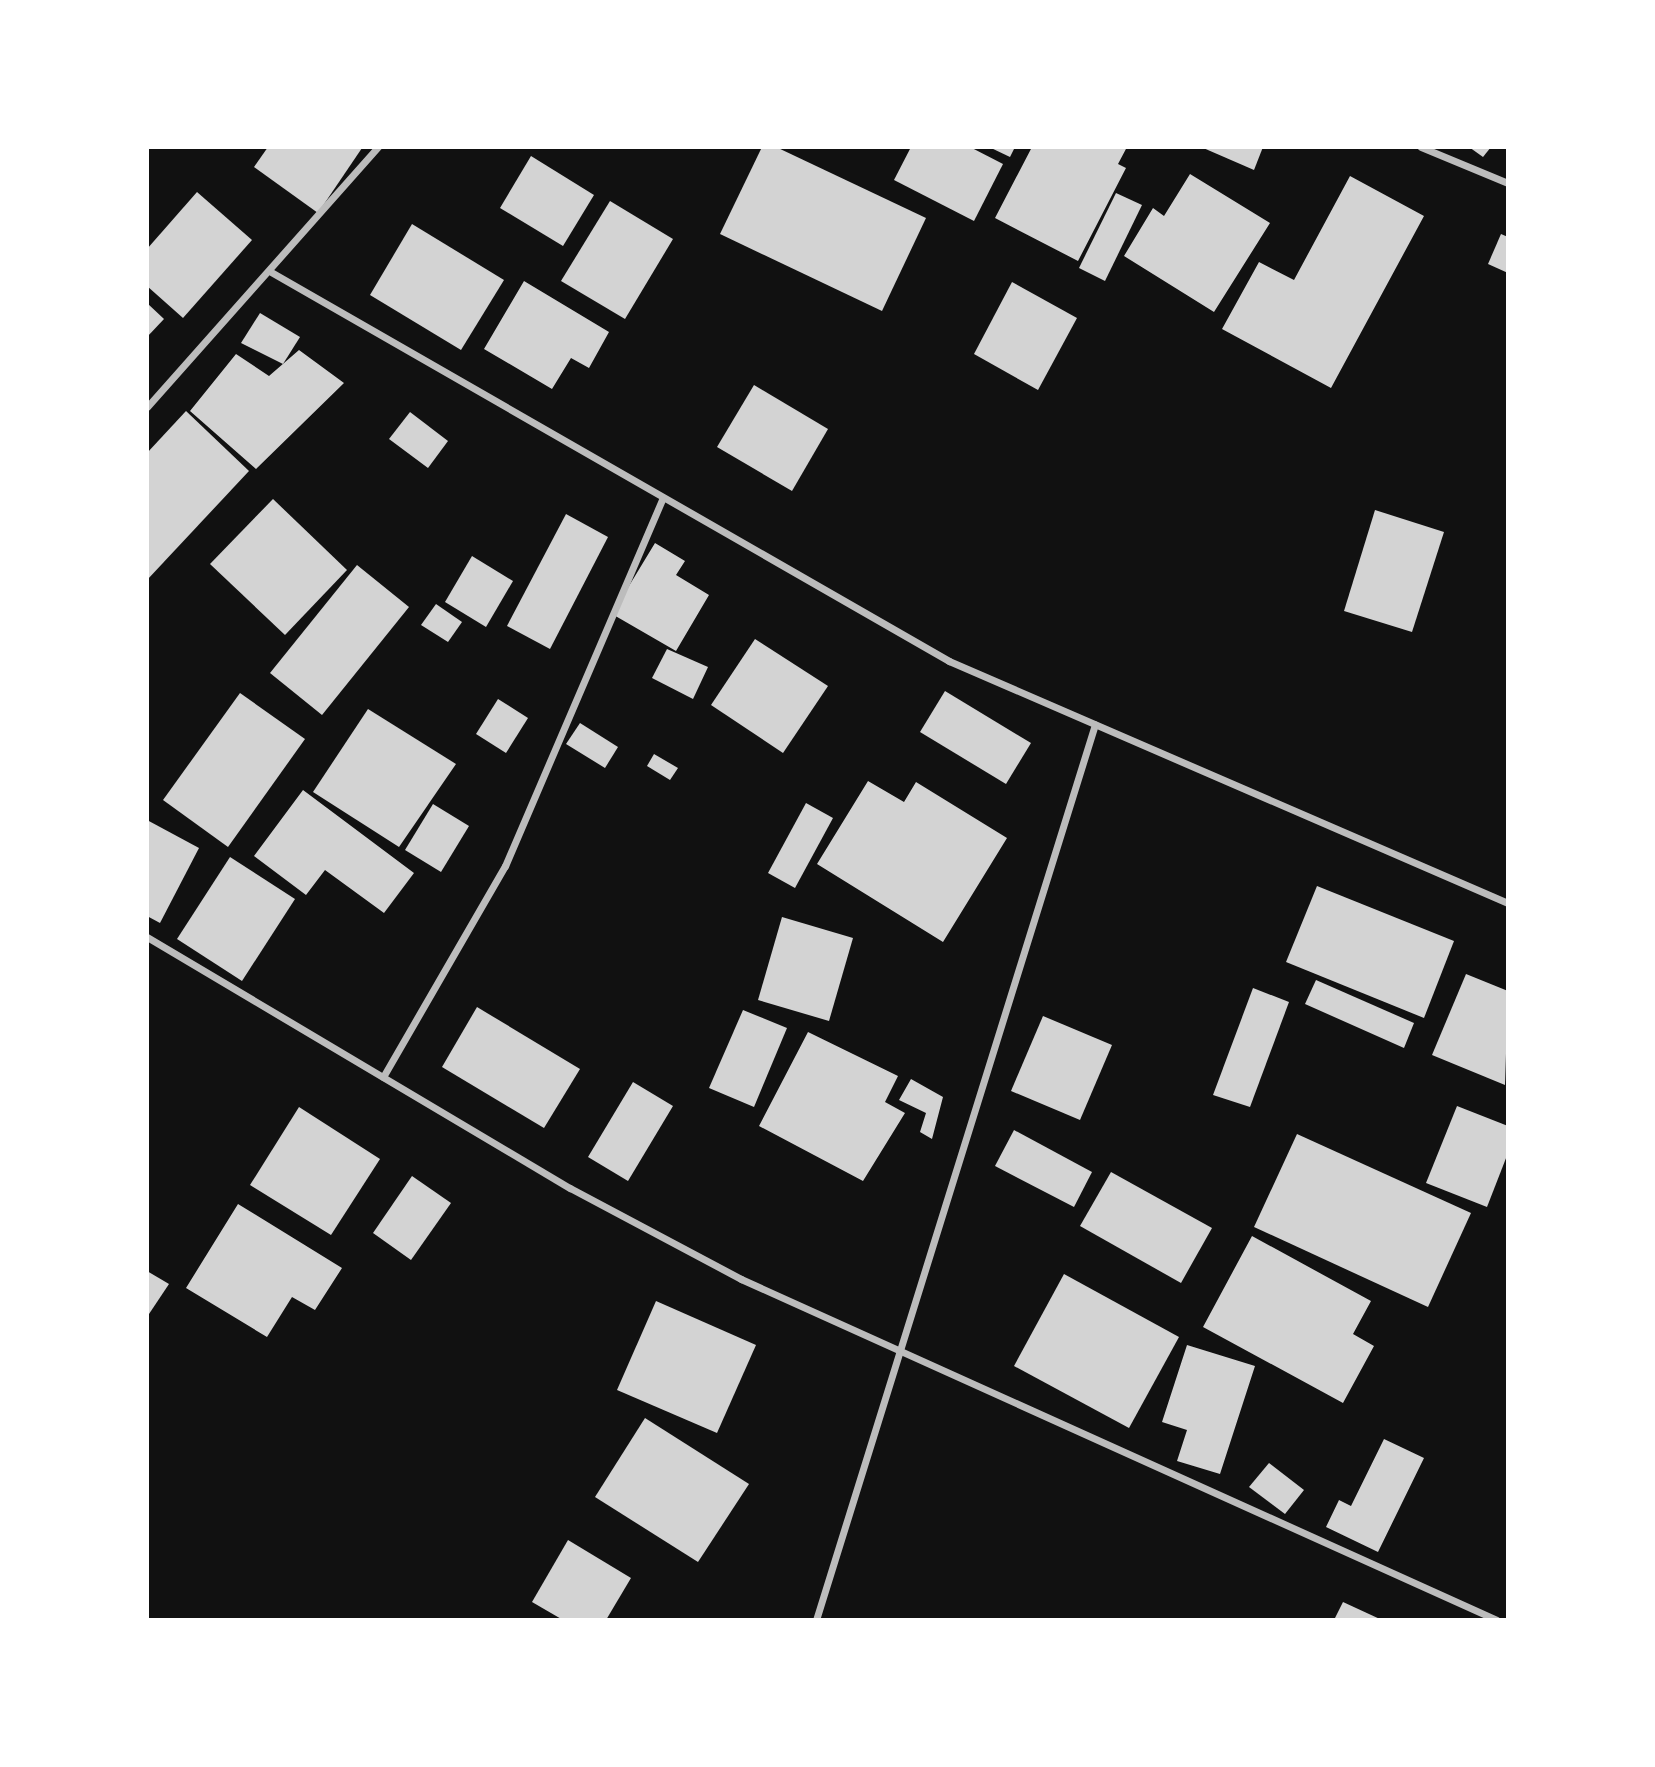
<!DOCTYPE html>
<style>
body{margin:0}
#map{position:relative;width:1655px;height:1767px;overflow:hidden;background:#111;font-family:"Open Sans",sans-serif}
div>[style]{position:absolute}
.building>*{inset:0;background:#d3d3d3}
.minor>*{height:7px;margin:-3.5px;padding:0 3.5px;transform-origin:3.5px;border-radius:3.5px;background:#bcbcbc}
span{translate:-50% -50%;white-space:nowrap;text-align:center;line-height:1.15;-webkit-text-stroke:7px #fff;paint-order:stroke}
.frame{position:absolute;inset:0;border:149px solid #fff;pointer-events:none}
</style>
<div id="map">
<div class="building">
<i style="clip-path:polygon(268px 147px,361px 147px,362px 148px,318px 213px,254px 167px)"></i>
<i style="clip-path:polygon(762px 147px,776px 147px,926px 218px,882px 311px,720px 234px)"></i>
<i style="clip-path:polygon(911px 147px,970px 147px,1003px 164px,974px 221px,894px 180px)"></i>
<i style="clip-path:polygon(989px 147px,1015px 147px,1010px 157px)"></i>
<i style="clip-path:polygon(1032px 147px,1127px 147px,1118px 164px,1126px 168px,1078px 261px,995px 218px)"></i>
<i style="clip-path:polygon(1201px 147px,1263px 147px,1254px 170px)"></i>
<i style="clip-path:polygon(1469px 147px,1491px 147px,1483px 157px)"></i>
<i style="clip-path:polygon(531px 156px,594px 195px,563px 246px,500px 208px)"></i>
<i style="clip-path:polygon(1190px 174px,1270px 223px,1214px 312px,1124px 256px,1153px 208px,1164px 216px)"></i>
<i style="clip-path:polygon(1350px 176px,1424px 216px,1331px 388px,1222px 329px,1259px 262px,1294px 280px)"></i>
<i style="clip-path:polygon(197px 192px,252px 240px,183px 318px,147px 286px,147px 249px)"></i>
<i style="clip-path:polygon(1116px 193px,1142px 205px,1105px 281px,1079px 268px)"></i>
<i style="clip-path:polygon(610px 201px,673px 239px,625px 319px,561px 281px)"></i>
<i style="clip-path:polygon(412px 224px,504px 280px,461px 350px,370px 295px)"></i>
<i style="clip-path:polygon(1501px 234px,1508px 237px,1508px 273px,1488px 264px)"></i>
<i style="clip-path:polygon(524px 281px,609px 332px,589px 368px,571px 358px,552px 389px,484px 349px)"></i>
<i style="clip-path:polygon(1012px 282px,1077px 318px,1038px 390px,974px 354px)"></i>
<i style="clip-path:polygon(147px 303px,164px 319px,147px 337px)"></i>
<i style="clip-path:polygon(260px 313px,300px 337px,283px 364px,241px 343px)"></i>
<i style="clip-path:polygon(299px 350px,344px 383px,256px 469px,190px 411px,236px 354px,269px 376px)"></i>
<i style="clip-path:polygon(754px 385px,828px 429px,792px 491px,717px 447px)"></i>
<i style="clip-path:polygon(186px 411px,249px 471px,147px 580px,147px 453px)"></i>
<i style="clip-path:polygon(410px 412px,448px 441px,428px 468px,389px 439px)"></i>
<i style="clip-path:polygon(273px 499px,347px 570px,285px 635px,210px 564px)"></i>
<i style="clip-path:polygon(1375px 510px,1444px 532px,1412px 632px,1344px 611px)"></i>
<i style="clip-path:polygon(566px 514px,608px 537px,550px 649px,507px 626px)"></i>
<i style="clip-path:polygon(655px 543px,685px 561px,676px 575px,709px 595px,676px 651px,612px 614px)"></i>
<i style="clip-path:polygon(472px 556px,513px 581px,486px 627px,445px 602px)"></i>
<i style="clip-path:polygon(357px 565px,409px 607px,322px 715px,270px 673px)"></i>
<i style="clip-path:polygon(436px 604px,462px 622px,448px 642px,421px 625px)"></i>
<i style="clip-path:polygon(755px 639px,828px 686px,783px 753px,711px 705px)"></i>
<i style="clip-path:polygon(667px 649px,708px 667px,693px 699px,652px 678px)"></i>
<i style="clip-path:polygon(945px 691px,1031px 743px,1006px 784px,920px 732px)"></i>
<i style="clip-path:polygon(240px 693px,305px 739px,228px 847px,163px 800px)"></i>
<i style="clip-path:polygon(498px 699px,528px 718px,506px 753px,476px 734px)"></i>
<i style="clip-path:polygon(368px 709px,456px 764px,399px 847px,313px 792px)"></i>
<i style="clip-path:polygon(580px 723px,618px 747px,605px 768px,566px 744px)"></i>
<i style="clip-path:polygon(654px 754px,678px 768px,670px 780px,647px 766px)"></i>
<i style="clip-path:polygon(868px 781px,904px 802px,916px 782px,1007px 838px,943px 942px,817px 864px)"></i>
<i style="clip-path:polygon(303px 790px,414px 873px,384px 913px,325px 870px,306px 895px,254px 856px)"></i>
<i style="clip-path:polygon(806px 803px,833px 818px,795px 888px,768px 873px)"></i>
<i style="clip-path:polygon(433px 804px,469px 826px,441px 872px,405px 850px)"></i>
<i style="clip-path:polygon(147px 820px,199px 848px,160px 923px,147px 916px)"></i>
<i style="clip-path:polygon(230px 857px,295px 899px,242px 981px,177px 939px)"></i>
<i style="clip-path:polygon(1317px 886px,1454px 941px,1424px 1018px,1286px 962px)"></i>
<i style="clip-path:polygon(782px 917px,853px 938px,829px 1021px,758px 1000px)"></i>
<i style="clip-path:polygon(1466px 974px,1508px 991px,1505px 1085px,1432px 1055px)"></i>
<i style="clip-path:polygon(1316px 980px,1414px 1023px,1404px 1048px,1305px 1004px)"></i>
<i style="clip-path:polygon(1253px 988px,1289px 1002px,1250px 1107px,1213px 1095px)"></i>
<i style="clip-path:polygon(477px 1007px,580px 1069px,544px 1128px,442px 1067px)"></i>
<i style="clip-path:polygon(743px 1010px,787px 1028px,754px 1107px,709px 1088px)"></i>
<i style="clip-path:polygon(1043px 1016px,1112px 1045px,1080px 1120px,1011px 1091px)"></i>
<i style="clip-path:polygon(808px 1032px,898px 1076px,885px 1102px,905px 1113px,863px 1181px,759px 1126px)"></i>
<i style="clip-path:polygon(911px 1079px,943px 1097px,932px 1139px,920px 1132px,926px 1113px,899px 1100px)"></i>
<i style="clip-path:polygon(633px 1082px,673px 1106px,628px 1181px,588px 1157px)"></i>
<i style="clip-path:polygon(1457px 1106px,1508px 1126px,1508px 1153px,1487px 1207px,1426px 1183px)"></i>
<i style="clip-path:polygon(299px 1107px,380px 1159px,331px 1235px,250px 1185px)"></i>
<i style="clip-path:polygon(1014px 1130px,1092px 1172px,1074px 1207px,995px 1166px)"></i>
<i style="clip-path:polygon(1297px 1134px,1471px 1213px,1428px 1307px,1254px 1227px)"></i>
<i style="clip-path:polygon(1111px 1172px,1212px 1228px,1181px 1283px,1080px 1226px)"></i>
<i style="clip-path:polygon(412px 1176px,451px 1203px,411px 1260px,373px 1233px)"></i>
<i style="clip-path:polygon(238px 1204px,342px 1268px,315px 1310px,292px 1297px,267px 1337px,186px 1288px)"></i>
<i style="clip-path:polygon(1252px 1236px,1371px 1301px,1353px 1334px,1374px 1346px,1343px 1403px,1203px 1327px)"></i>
<i style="clip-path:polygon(147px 1271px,169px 1284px,147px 1317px)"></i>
<i style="clip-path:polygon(1064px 1274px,1179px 1337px,1129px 1428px,1014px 1366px)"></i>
<i style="clip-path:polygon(656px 1301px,756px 1345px,717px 1433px,617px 1390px)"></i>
<i style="clip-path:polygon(1187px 1345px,1255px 1366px,1220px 1474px,1177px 1461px,1187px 1430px,1162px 1422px)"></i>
<i style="clip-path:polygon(645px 1418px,749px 1484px,698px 1562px,595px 1497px)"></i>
<i style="clip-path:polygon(1384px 1439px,1424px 1458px,1378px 1552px,1326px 1527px,1339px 1500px,1351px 1506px)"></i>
<i style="clip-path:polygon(1269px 1463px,1304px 1490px,1285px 1514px,1249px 1487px)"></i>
<i style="clip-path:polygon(568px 1540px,631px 1578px,606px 1620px,563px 1620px,532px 1602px)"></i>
<i style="clip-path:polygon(1343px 1602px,1382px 1620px,1334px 1620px)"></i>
</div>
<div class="minor">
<i style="left:1421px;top:147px;width:94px;rotate:22.5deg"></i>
<i style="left:271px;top:272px;width:782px;rotate:29.84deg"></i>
<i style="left:949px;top:661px;width:609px;rotate:23.41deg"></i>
<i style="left:147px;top:407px;width:348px;rotate:-48.4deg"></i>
<i style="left:147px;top:937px;width:492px;rotate:30.7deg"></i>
<i style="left:570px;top:1188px;width:194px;rotate:28deg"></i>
<i style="left:741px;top:1279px;width:829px;rotate:24.28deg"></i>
<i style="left:383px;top:1077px;width:244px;rotate:-60deg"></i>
<i style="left:505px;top:866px;width:401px;rotate:-66.8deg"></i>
<i style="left:816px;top:1620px;width:938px;rotate:-72.7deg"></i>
</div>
<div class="frame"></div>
</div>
